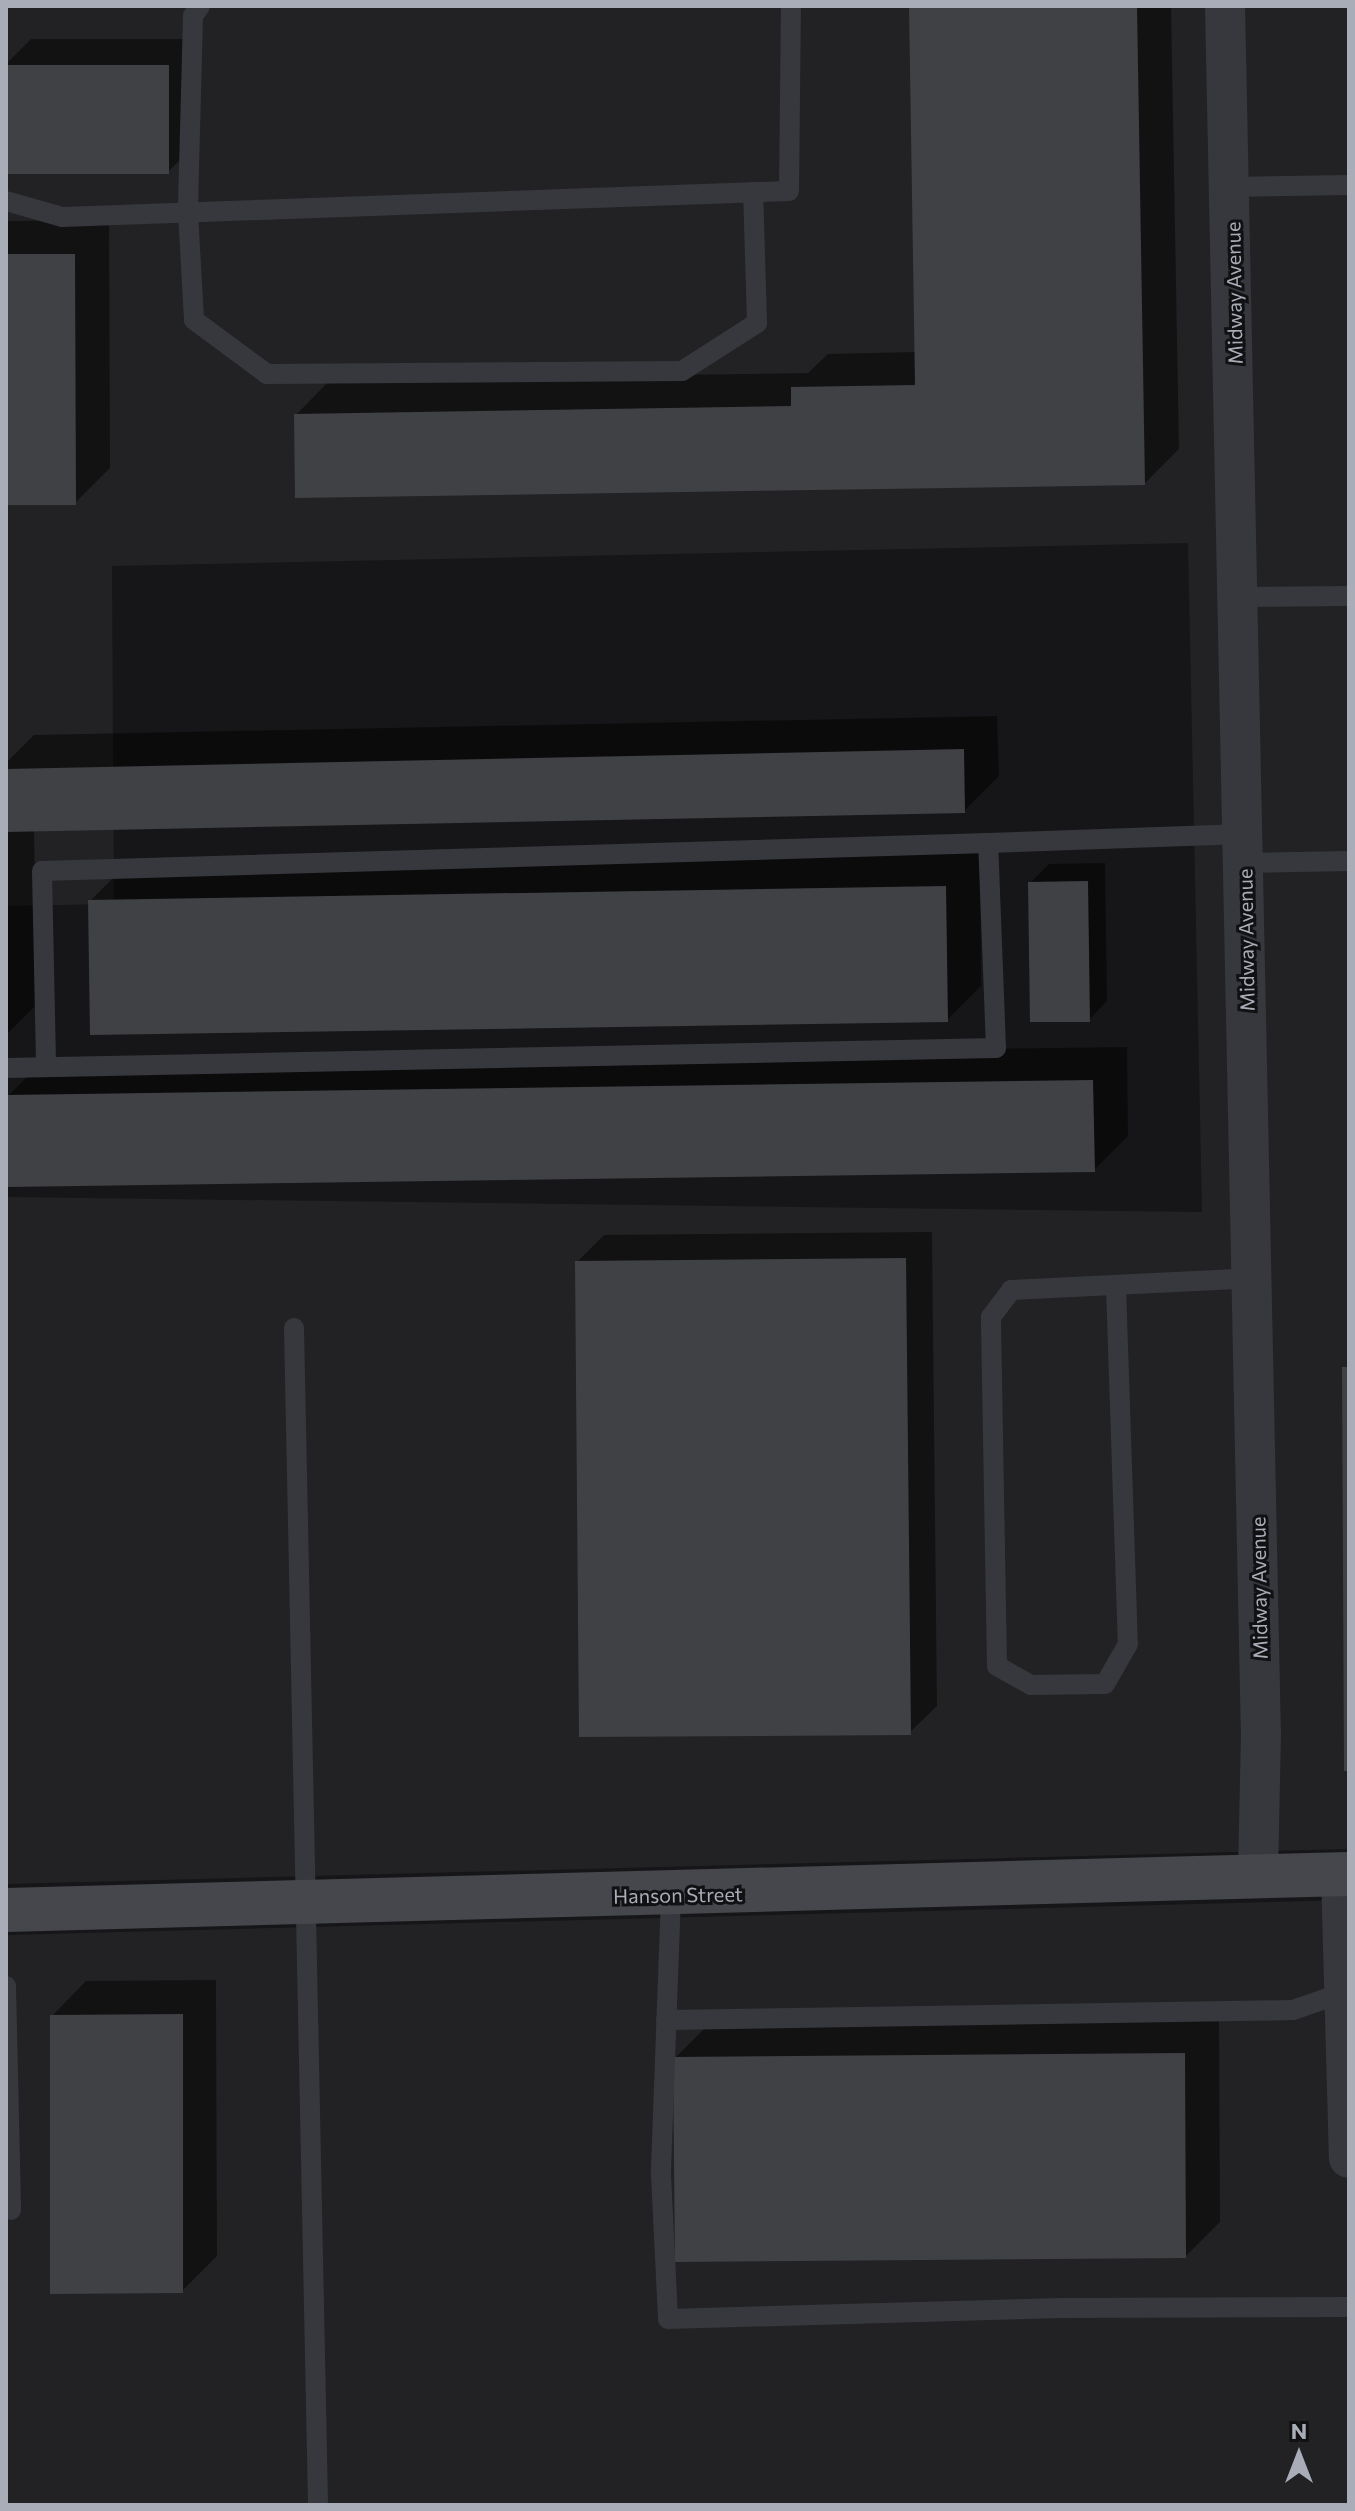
<!DOCTYPE html>
<style>
body{margin:0}
#map{position:relative;width:1355px;height:2511px;overflow:hidden;background:#161618;font-family:Commissioner,sans-serif}
div>[style]{position:absolute}
.built>*{inset:0;background:#222225}
.shadow>*{inset:0;background:#0007}
.building>*{inset:0;background:#404145}
.lane>*{height:20px;margin:-10px;padding:0 10px;transform-origin:10px;border-radius:10px;background:#37383d}
.street>*{height:40px;margin:-20px;padding:0 20px;transform-origin:20px;border-radius:20px;background:#37383d}
.secondary>*{height:44px;margin:-22px;padding:0 22px;transform-origin:22px;border-radius:22px;background:#45474d}
span{translate:-50% -50%;white-space:nowrap;text-align:center;line-height:1.15;-webkit-text-stroke:6px #111113;paint-order:stroke}
.street-label{font-size:20px;color:#a8adb8}
.frame{position:absolute;inset:0;border:8px solid #a8adb8;pointer-events:none}
.north{position:absolute;left:1259px;top:2415px;width:80px;height:80px;-webkit-text-stroke:6px #111113;paint-order:stroke;rotate:0deg;font-size:22px;font-weight:700;line-height:32px;text-align:center;color:#a8adb8}
.north::after{content:'';display:block;margin:auto;width:28px;height:36px;background:#a8adb8;clip-path:polygon(50% 0,100% 100%,50% 72%,0 100%)}
</style>
<div id="map">
<div class="built">
<i style="clip-path:polygon(6px 6px,1349px 6px,1349px 1849px,6px 1884px,6px 1197px,1202px 1212px,1188px 543px,112px 566px,114px 904px,6px 906px)"></i>
<i style="clip-path:polygon(1349px 1900px,1349px 2505px,6px 2505px,6px 1935px)"></i>
</div>
<div class="shadow">
<i style="clip-path:polygon(911px 6px,1171px 6px,1179px 449px,1145px 483px,296px 415px,330px 380px,808px 373px,828px 354px,916px 352px)"></i>
<i style="clip-path:polygon(31px 39px,195px 39px,195px 145px,168px 172px,6px 172px,6px 64px)"></i>
<i style="clip-path:polygon(109px 220px,110px 468px,75px 503px,6px 503px,6px 221px)"></i>
<i style="clip-path:polygon(997px 716px,999px 776px,964px 811px,34px 830px,37px 1004px,6px 1035px,6px 763px,34px 735px)"></i>
<i style="clip-path:polygon(980px 852px,981px 986px,947px 1020px,90px 901px,125px 866px)"></i>
<i style="clip-path:polygon(1105px 863px,1107px 1001px,1089px 1020px,1030px 883px,1049px 864px)"></i>
<i style="clip-path:polygon(1127px 1047px,1128px 1136px,1094px 1170px,8px 1096px,43px 1061px)"></i>
<i style="clip-path:polygon(932px 1232px,937px 1706px,910px 1732px,577px 1262px,604px 1235px)"></i>
<i style="clip-path:polygon(216px 1980px,217px 2256px,182px 2291px,52px 2016px,86px 1981px)"></i>
<i style="clip-path:polygon(1219px 2019px,1220px 2222px,1186px 2256px,675px 2058px,710px 2023px)"></i>
</div>
<div class="building">
<i style="clip-path:polygon(909px 6px,1137px 6px,1145px 485px,295px 498px,294px 414px,791px 406px,791px 387px,915px 385px)"></i>
<i style="clip-path:polygon(6px 65px,169px 65px,169px 174px,6px 174px)"></i>
<i style="clip-path:polygon(6px 254px,75px 254px,76px 505px,6px 505px)"></i>
<i style="clip-path:polygon(964px 749px,965px 813px,6px 832px,6px 769px)"></i>
<i style="clip-path:polygon(1088px 881px,1090px 1022px,1030px 1022px,1028px 882px)"></i>
<i style="clip-path:polygon(946px 886px,948px 1022px,90px 1035px,88px 900px)"></i>
<i style="clip-path:polygon(1093px 1080px,1095px 1172px,7px 1187px,6px 1095px)"></i>
<i style="clip-path:polygon(906px 1258px,911px 1735px,579px 1737px,575px 1261px)"></i>
<i style="clip-path:polygon(1342px 1367px,1349px 1367px,1349px 1771px,1344px 1771px)"></i>
<i style="clip-path:polygon(183px 2014px,183px 2293px,50px 2294px,50px 2015px)"></i>
<i style="clip-path:polygon(1185px 2053px,1186px 2258px,675px 2262px,673px 2057px)"></i>
</div>
<div class="lane">
<i style="left:200px;top:6px;width:12px;rotate:125deg"></i>
<i style="left:193px;top:16px;width:196px;rotate:91.5deg"></i>
<i style="left:188px;top:212px;width:108px;rotate:86.8deg"></i>
<i style="left:194px;top:320px;width:91px;rotate:36.5deg"></i>
<i style="left:267px;top:374px;width:415px;rotate:-0.4deg"></i>
<i style="left:682px;top:371px;width:89px;rotate:-32.6deg"></i>
<i style="left:757px;top:323px;width:131px;rotate:-91.7deg"></i>
<i style="left:1231px;top:187px;width:118px;rotate:-1deg"></i>
<i style="left:6px;top:201px;width:58px;rotate:15.9deg"></i>
<i style="left:62px;top:217px;width:727px;rotate:-2.05deg"></i>
<i style="left:789px;top:191px;width:185px;rotate:-89.4deg"></i>
<i style="left:1239px;top:597px;width:110px;rotate:-0.5deg"></i>
<i style="left:988px;top:843px;width:256px;rotate:-2deg"></i>
<i style="left:1245px;top:863px;width:104px;rotate:-1.1deg"></i>
<i style="left:6px;top:1068px;width:990px;rotate:-1.16deg"></i>
<i style="left:996px;top:1048px;width:205px;rotate:-92.2deg"></i>
<i style="left:988px;top:843px;width:946px;rotate:178.3deg"></i>
<i style="left:42px;top:871px;width:196px;rotate:88.8deg"></i>
<i style="left:1116px;top:1286px;width:358px;rotate:88.1deg"></i>
<i style="left:1128px;top:1644px;width:46px;rotate:119.9deg"></i>
<i style="left:1105px;top:1684px;width:74px;rotate:179.2deg"></i>
<i style="left:1031px;top:1685px;width:39px;rotate:-151deg"></i>
<i style="left:997px;top:1666px;width:349px;rotate:-91deg"></i>
<i style="left:991px;top:1317px;width:34px;rotate:-53deg"></i>
<i style="left:1011px;top:1290px;width:242px;rotate:-2.8deg"></i>
<i style="left:294px;top:1328px;width:1177px;rotate:88.83deg"></i>
<i style="left:671px;top:1896px;width:279px;rotate:92.1deg"></i>
<i style="left:661px;top:2175px;width:144px;rotate:87.2deg"></i>
<i style="left:668px;top:2319px;width:394px;rotate:-1.6deg"></i>
<i style="left:1062px;top:2308px;width:287px;rotate:-0.2deg"></i>
<i style="left:6px;top:1986px;width:224px;rotate:88.7deg"></i>
<i style="left:666px;top:2020px;width:627px;rotate:-0.91deg"></i>
<i style="left:1293px;top:2010px;width:55px;rotate:-19.1deg"></i>
</div>
<div class="street">
<i style="left:1225px;top:6px;width:1726px;rotate:88.81deg"></i>
<i style="left:1261px;top:1732px;width:143px;rotate:91.2deg"></i>
<i style="left:1341px;top:1874px;width:284px;rotate:88.4deg"></i>
</div>
<div class="secondary">
<i style="left:6px;top:1910px;width:1343px;rotate:-1.54deg"></i>
</div>
<div class="street-label">
<span style="left:1234px;top:293px;rotate:-91deg">Midway Avenue</span>
<span style="left:1246px;top:940px;rotate:-91deg">Midway Avenue</span>
<span style="left:1259px;top:1588px;rotate:-91deg">Midway Avenue</span>
<span style="left:678px;top:1895px;rotate:-1deg">Hanson Street</span>
</div>
<div class="frame"></div>
<div class="north">N</div>
</div>
